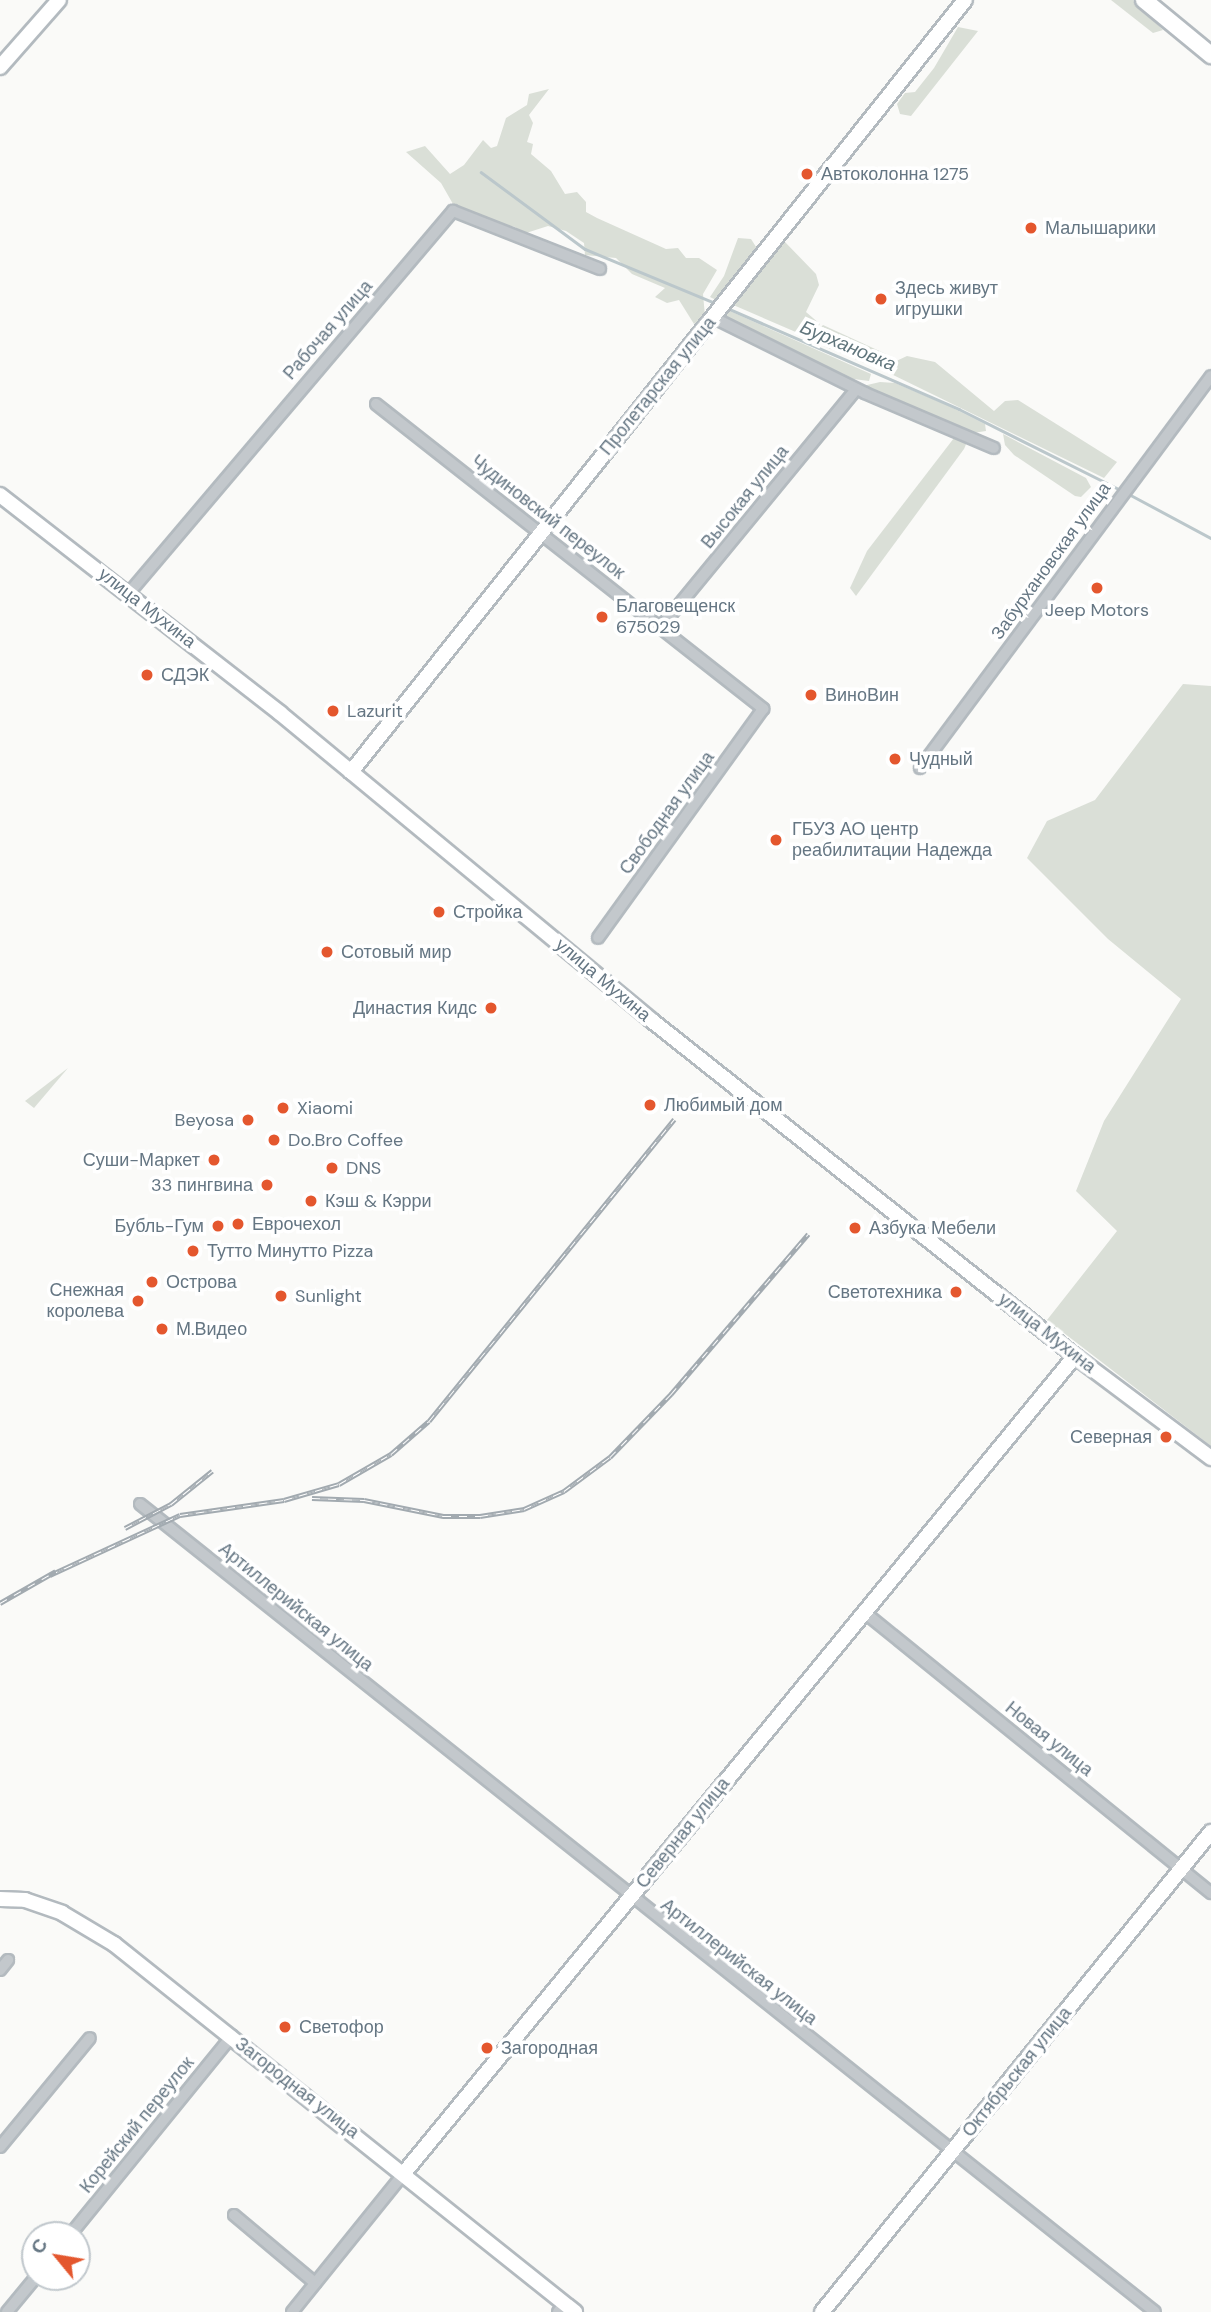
<!DOCTYPE html>
<meta charset="utf-8">
<style>
body{margin:0}
#map{position:relative;width:1211px;height:2312px;overflow:hidden;background:#fafaf8;font-family:"DM Sans",sans-serif}
div>[style]{position:absolute}
.green>*{inset:0;background:#dadfd7}
.stream>*{height:2.5px;margin:-1.25px;padding:0 1.25px;transform-origin:1.25px;border-radius:1.25px;background:#bbc7cb}
.roads{filter:drop-shadow(2px 0 #b3babf) drop-shadow(-2px 0 #b3babf) drop-shadow(0 2px #b3babf) drop-shadow(0 -2px #b3babf)}
.street>*{height:10px;margin:-5px;padding:0 5px;transform-origin:5px;border-radius:5px;background:#c3c8cc}
.secondary>*{height:14px;margin:-7px;padding:0 7px;transform-origin:7px;border-radius:7px;background:#fff}
.primary>*{height:16px;margin:-8px;padding:0 8px;transform-origin:8px;border-radius:8px;background:#fff}
.rail>*{height:5px;margin-top:-2.5px;transform-origin:0;background:repeating-linear-gradient(90deg,#fff 0 8px,#a2aab0 0 16px);box-sizing:border-box;border-block:2px solid #a2aab0}
.dots>*{width:19px;height:19px;translate:-50% -50%;box-sizing:border-box;border:4px solid #fff;border-radius:50%}
span{translate:-50% -50%;white-space:nowrap;text-align:center;line-height:1.15;-webkit-text-stroke:7px #fff;paint-order:stroke}
.poi-label{font-size:18px;color:#657683}
.left{translate:0 -50%;text-align:left}
.right{translate:-100% -50%;text-align:right}
.street-label{font-size:18px;color:#657683}
.water-label{font-size:19px;color:#60757c;font-style:italic}
.north{position:absolute;left:21px;top:2221px;width:70px;height:70px;box-sizing:border-box;background:#fff;border:2px solid #c1c8cd;border-radius:50%;rotate:300deg;font-size:19px;font-weight:700;line-height:28px;text-align:center;color:#657683}
.north::after{content:'';display:block;margin:auto;width:24px;height:32px;background:#e4572e;clip-path:polygon(50% 0,100% 100%,50% 72%,0 100%)}
</style>
<div id="map">
<div class="green">
<i style="clip-path:polygon(1111px 0,1133px 0,1163px 30px,1153px 33px)"></i>
<i style="clip-path:polygon(958px 27px,978px 31px,911px 116px,900px 114px,897px 104px,905px 93px,915px 92px,934px 68px)"></i>
<i style="clip-path:polygon(549px 89px,529px 115px,533px 123px,527px 142px,533px 144px,531px 154px,551px 171px,565px 194px,577px 192px,586px 202px,586px 212px,597px 218px,666px 249px,678px 248px,686px 258px,699px 258px,717px 270px,703px 294px,705px 316px,694px 324px,679px 300px,667px 303px,655px 297px,665px 288px,632px 274px,616px 258px,585px 255px,584px 243px,566px 231px,548px 226px,523px 234px,515px 227px,485px 221px,453px 204px,441px 183px,406px 152px,425px 146px,450px 174px,464px 165px,483px 140px,491px 148px,497px 146px,506px 118px,527px 105px,529px 94px)"></i>
<i style="clip-path:polygon(738px 238px,751px 239px,760px 253px,716px 300px,710px 297px,724px 276px)"></i>
<i style="clip-path:polygon(785px 242px,816px 274px,819px 285px,806px 312px,820px 324px,805px 336px,731px 304px,775px 247px)"></i>
<i style="clip-path:polygon(723px 308px,871px 374px,869px 381px,838px 377px,717px 315px)"></i>
<i style="clip-path:polygon(823px 325px,886px 354px,879px 369px,809px 340px)"></i>
<i style="clip-path:polygon(907px 356px,935px 362px,994px 411px,1005px 401px,1018px 400px,1117px 462px,1104px 478px,887px 372px,892px 363px)"></i>
<i style="clip-path:polygon(880px 382px,895px 383px,947px 405px,985px 424px,986px 431px,960px 435px,863px 386px)"></i>
<i style="clip-path:polygon(1003px 434px,1086px 478px,1091px 487px,1081px 497px,1075px 496px,1014px 455px,1005px 445px)"></i>
<i style="clip-path:polygon(954px 438px,967px 442px,964px 449px,856px 596px,850px 588px,867px 551px)"></i>
<i style="clip-path:polygon(1183px 684px,1211px 686px,1211px 1446px,1047px 1320px,1117px 1231px,1076px 1191px,1104px 1121px,1181px 999px,1108px 939px,1027px 858px,1047px 821px,1095px 800px)"></i>
<i style="clip-path:polygon(68px 1068px,34px 1108px,25px 1101px)"></i>
</div>
<div class="stream">
<i style="left:481px;top:172px;width:129px;rotate:36.5deg"></i>
<i style="left:585px;top:249px;width:144px;rotate:22.5deg"></i>
<i style="left:727px;top:308px;width:253px;rotate:23.5deg"></i>
<i style="left:959px;top:409px;width:181px;rotate:26.6deg"></i>
<i style="left:1127px;top:493px;width:95px;rotate:28.2deg"></i>
</div>
<div class="roads">
<div class="street">
<i style="left:712px;top:317px;width:171px;rotate:26.4deg"></i>
<i style="left:865px;top:393px;width:140px;rotate:23.1deg"></i>
<i style="left:376px;top:404px;width:493px;rotate:38.2deg"></i>
<i style="left:763px;top:709px;width:282px;rotate:125.8deg"></i>
<i style="left:129px;top:593px;width:501px;rotate:-49.7deg"></i>
<i style="left:453px;top:211px;width:158px;rotate:21.5deg"></i>
<i style="left:660px;top:628px;width:309px;rotate:-50.6deg"></i>
<i style="left:920px;top:768px;width:488px;rotate:-53.4deg"></i>
<i style="left:140px;top:1504px;width:1297px;rotate:38.52deg"></i>
<i style="left:864px;top:1612px;width:447px;rotate:39deg"></i>
<i style="left:0;top:1970px;width:13px;rotate:-51deg"></i>
<i style="left:0;top:2147px;width:141px;rotate:-50.5deg"></i>
<i style="left:234px;top:2215px;width:106px;rotate:40deg"></i>
<i style="left:70px;top:2235px;width:257px;rotate:-50.9deg"></i>
<i style="left:7px;top:2312px;width:45px;rotate:-50.4deg"></i>
<i style="left:292px;top:2312px;width:179px;rotate:-51.1deg"></i>
<i style="left:558px;top:2312px;width:11px;rotate:-49deg"></i>
</div>
<div class="secondary">
<i style="left:0;top:67px;width:89px;rotate:-48.6deg"></i>
<i style="left:0;top:495px;width:355px;rotate:37.9deg"></i>
<i style="left:280px;top:713px;width:482px;rotate:39.6deg"></i>
<i style="left:651px;top:1020px;width:541px;rotate:38.4deg"></i>
<i style="left:1075px;top:1356px;width:170px;rotate:36.9deg"></i>
<i style="left:351px;top:772px;width:986px;rotate:-51.5deg"></i>
<i style="left:0;top:1899px;width:25px;rotate:2deg"></i>
<i style="left:25px;top:1900px;width:39px;rotate:19deg"></i>
<i style="left:62px;top:1913px;width:61px;rotate:30.8deg"></i>
<i style="left:114px;top:1944px;width:590px;rotate:38.6deg"></i>
<i style="left:404px;top:2173px;width:1057px;rotate:-50.6deg"></i>
<i style="left:822px;top:2312px;width:618px;rotate:-50.98deg"></i>
</div>
<div class="primary">
<i style="left:1144px;top:0;width:87px;rotate:39.4deg"></i>
</div>
</div>
<div class="rail">
<i style="left:312px;top:1498px;width:52px;rotate:2.2deg"></i>
<i style="left:364px;top:1500px;width:81px;rotate:11.4deg"></i>
<i style="left:443px;top:1516px;width:37px"></i>
<i style="left:480px;top:1516px;width:45px;rotate:-9deg"></i>
<i style="left:524px;top:1509px;width:44px;rotate:-24.2deg"></i>
<i style="left:564px;top:1491px;width:57px;rotate:-36.5deg"></i>
<i style="left:610px;top:1457px;width:88px;rotate:-45.9deg"></i>
<i style="left:671px;top:1394px;width:211px;rotate:-49.4deg"></i>
<i style="left:125px;top:1528px;width:52px;rotate:-27.6deg"></i>
<i style="left:171px;top:1504px;width:53px;rotate:-38.8deg"></i>
<i style="left:50px;top:1575px;width:143px;rotate:-24.8deg"></i>
<i style="left:180px;top:1515px;width:105px;rotate:-8.2deg"></i>
<i style="left:284px;top:1500px;width:57px;rotate:-16.2deg"></i>
<i style="left:339px;top:1484px;width:60px;rotate:-30deg"></i>
<i style="left:391px;top:1454px;width:50px;rotate:-41deg"></i>
<i style="left:429px;top:1421px;width:389px;rotate:-50.9deg"></i>
<i style="left:0;top:1603px;width:64px;rotate:-29.7deg"></i>
</div>
<div class="dots">
<i style="left:807px;top:174px;background:#e4572e"></i>
<i style="left:1031px;top:228px;background:#e4572e"></i>
<i style="left:881px;top:299px;background:#e4572e"></i>
<i style="left:1097px;top:588px;background:#e4572e"></i>
<i style="left:602px;top:617px;background:#e4572e"></i>
<i style="left:147px;top:675px;background:#e4572e"></i>
<i style="left:811px;top:695px;background:#e4572e"></i>
<i style="left:333px;top:711px;background:#e4572e"></i>
<i style="left:895px;top:759px;background:#e4572e"></i>
<i style="left:776px;top:840px;background:#e4572e"></i>
<i style="left:439px;top:912px;background:#e4572e"></i>
<i style="left:327px;top:952px;background:#e4572e"></i>
<i style="left:491px;top:1008px;background:#e4572e"></i>
<i style="left:650px;top:1105px;background:#e4572e"></i>
<i style="left:283px;top:1108px;background:#e4572e"></i>
<i style="left:248px;top:1120px;background:#e4572e"></i>
<i style="left:274px;top:1140px;background:#e4572e"></i>
<i style="left:214px;top:1160px;background:#e4572e"></i>
<i style="left:332px;top:1168px;background:#e4572e"></i>
<i style="left:267px;top:1185px;background:#e4572e"></i>
<i style="left:311px;top:1201px;background:#e4572e"></i>
<i style="left:238px;top:1224px;background:#e4572e"></i>
<i style="left:218px;top:1226px;background:#e4572e"></i>
<i style="left:855px;top:1228px;background:#e4572e"></i>
<i style="left:193px;top:1251px;background:#e4572e"></i>
<i style="left:152px;top:1282px;background:#e4572e"></i>
<i style="left:956px;top:1292px;background:#e4572e"></i>
<i style="left:281px;top:1296px;background:#e4572e"></i>
<i style="left:138px;top:1301px;background:#e4572e"></i>
<i style="left:162px;top:1329px;background:#e4572e"></i>
<i style="left:1166px;top:1437px;background:#e4572e"></i>
<i style="left:285px;top:2027px;background:#e4572e"></i>
<i style="left:487px;top:2048px;background:#e4572e"></i>
</div>
<div class="poi-label">
<span class="left" style="left:821px;top:174px">Автоколонна 1275</span>
<span class="left" style="left:1045px;top:228px">Малышарики</span>
<span class="left" style="left:895px;top:299px">Здесь живут<br>игрушки</span>
<span class="left" style="left:616px;top:617px">Благовещенск<br>675029</span>
<span style="left:1097px;top:610px">Jeep Motors</span>
<span class="left" style="left:161px;top:675px">СДЭК</span>
<span class="left" style="left:825px;top:695px">ВиноВин</span>
<span class="left" style="left:347px;top:711px">Lazurit</span>
<span class="left" style="left:909px;top:759px">Чудный</span>
<span class="left" style="left:792px;top:840px">ГБУЗ АО центр<br>реабилитации Надежда</span>
<span class="left" style="left:453px;top:912px">Стройка</span>
<span class="left" style="left:341px;top:952px">Сотовый мир</span>
<span class="right" style="left:477px;top:1008px">Династия Кидс</span>
<span class="left" style="left:664px;top:1105px">Любимый дом</span>
<span class="left" style="left:297px;top:1108px">Xiaomi</span>
<span class="right" style="left:234px;top:1120px">Beyosa</span>
<span class="left" style="left:288px;top:1140px">Do.Bro Coffee</span>
<span class="right" style="left:200px;top:1160px">Суши-Маркет</span>
<span class="left" style="left:346px;top:1168px">DNS</span>
<span class="right" style="left:253px;top:1185px">33 пингвина</span>
<span class="left" style="left:325px;top:1201px">Кэш &amp; Кэрри</span>
<span class="left" style="left:252px;top:1224px">Еврочехол</span>
<span class="right" style="left:204px;top:1226px">Бубль-Гум</span>
<span class="left" style="left:869px;top:1228px">Азбука Мебели</span>
<span class="left" style="left:207px;top:1251px">Тутто Минутто Pizza</span>
<span class="left" style="left:166px;top:1282px">Острова</span>
<span class="right" style="left:124px;top:1301px">Снежная<br>королева</span>
<span class="right" style="left:942px;top:1292px">Светотехника</span>
<span class="left" style="left:295px;top:1296px">Sunlight</span>
<span class="left" style="left:176px;top:1329px">М.Видео</span>
<span class="right" style="left:1152px;top:1437px">Северная</span>
<span class="left" style="left:299px;top:2027px">Светофор</span>
<span class="left" style="left:501px;top:2048px">Загородная</span>
</div>
<div class="street-label">
<span style="left:328px;top:330px;rotate:-49deg">Рабочая улица</span>
<span style="left:658px;top:386px;rotate:-51deg">Пролетарская улица</span>
<span style="left:745px;top:497px;rotate:-51deg">Высокая улица</span>
<span style="left:548px;top:517px;rotate:38deg">Чудиновский переулок</span>
<span style="left:1051px;top:561px;rotate:-54deg">Забурхановская улица</span>
<span style="left:147px;top:608px;rotate:38deg">улица Мухина</span>
<span style="left:667px;top:813px;rotate:-54deg">Свободная улица</span>
<span style="left:603px;top:980px;rotate:40deg">улица Мухина</span>
<span style="left:1047px;top:1333px;rotate:38deg">улица Мухина</span>
<span style="left:296px;top:1607px;rotate:39deg">Артиллерийская улица</span>
<span style="left:1049px;top:1739px;rotate:39deg">Новая улица</span>
<span style="left:683px;top:1833px;rotate:-51deg">Северная улица</span>
<span style="left:739px;top:1962px;rotate:38deg">Артиллерийская улица</span>
<span style="left:1017px;top:2072px;rotate:-51deg">Октябрьская улица</span>
<span style="left:297px;top:2088px;rotate:38deg">Загородная улица</span>
<span style="left:137px;top:2125px;rotate:-51deg">Корейский переулок</span>
</div>
<div class="water-label">
<span style="left:848px;top:346px;rotate:23deg">Бурхановка</span>
</div>
<div class="north">С</div>
</div>
